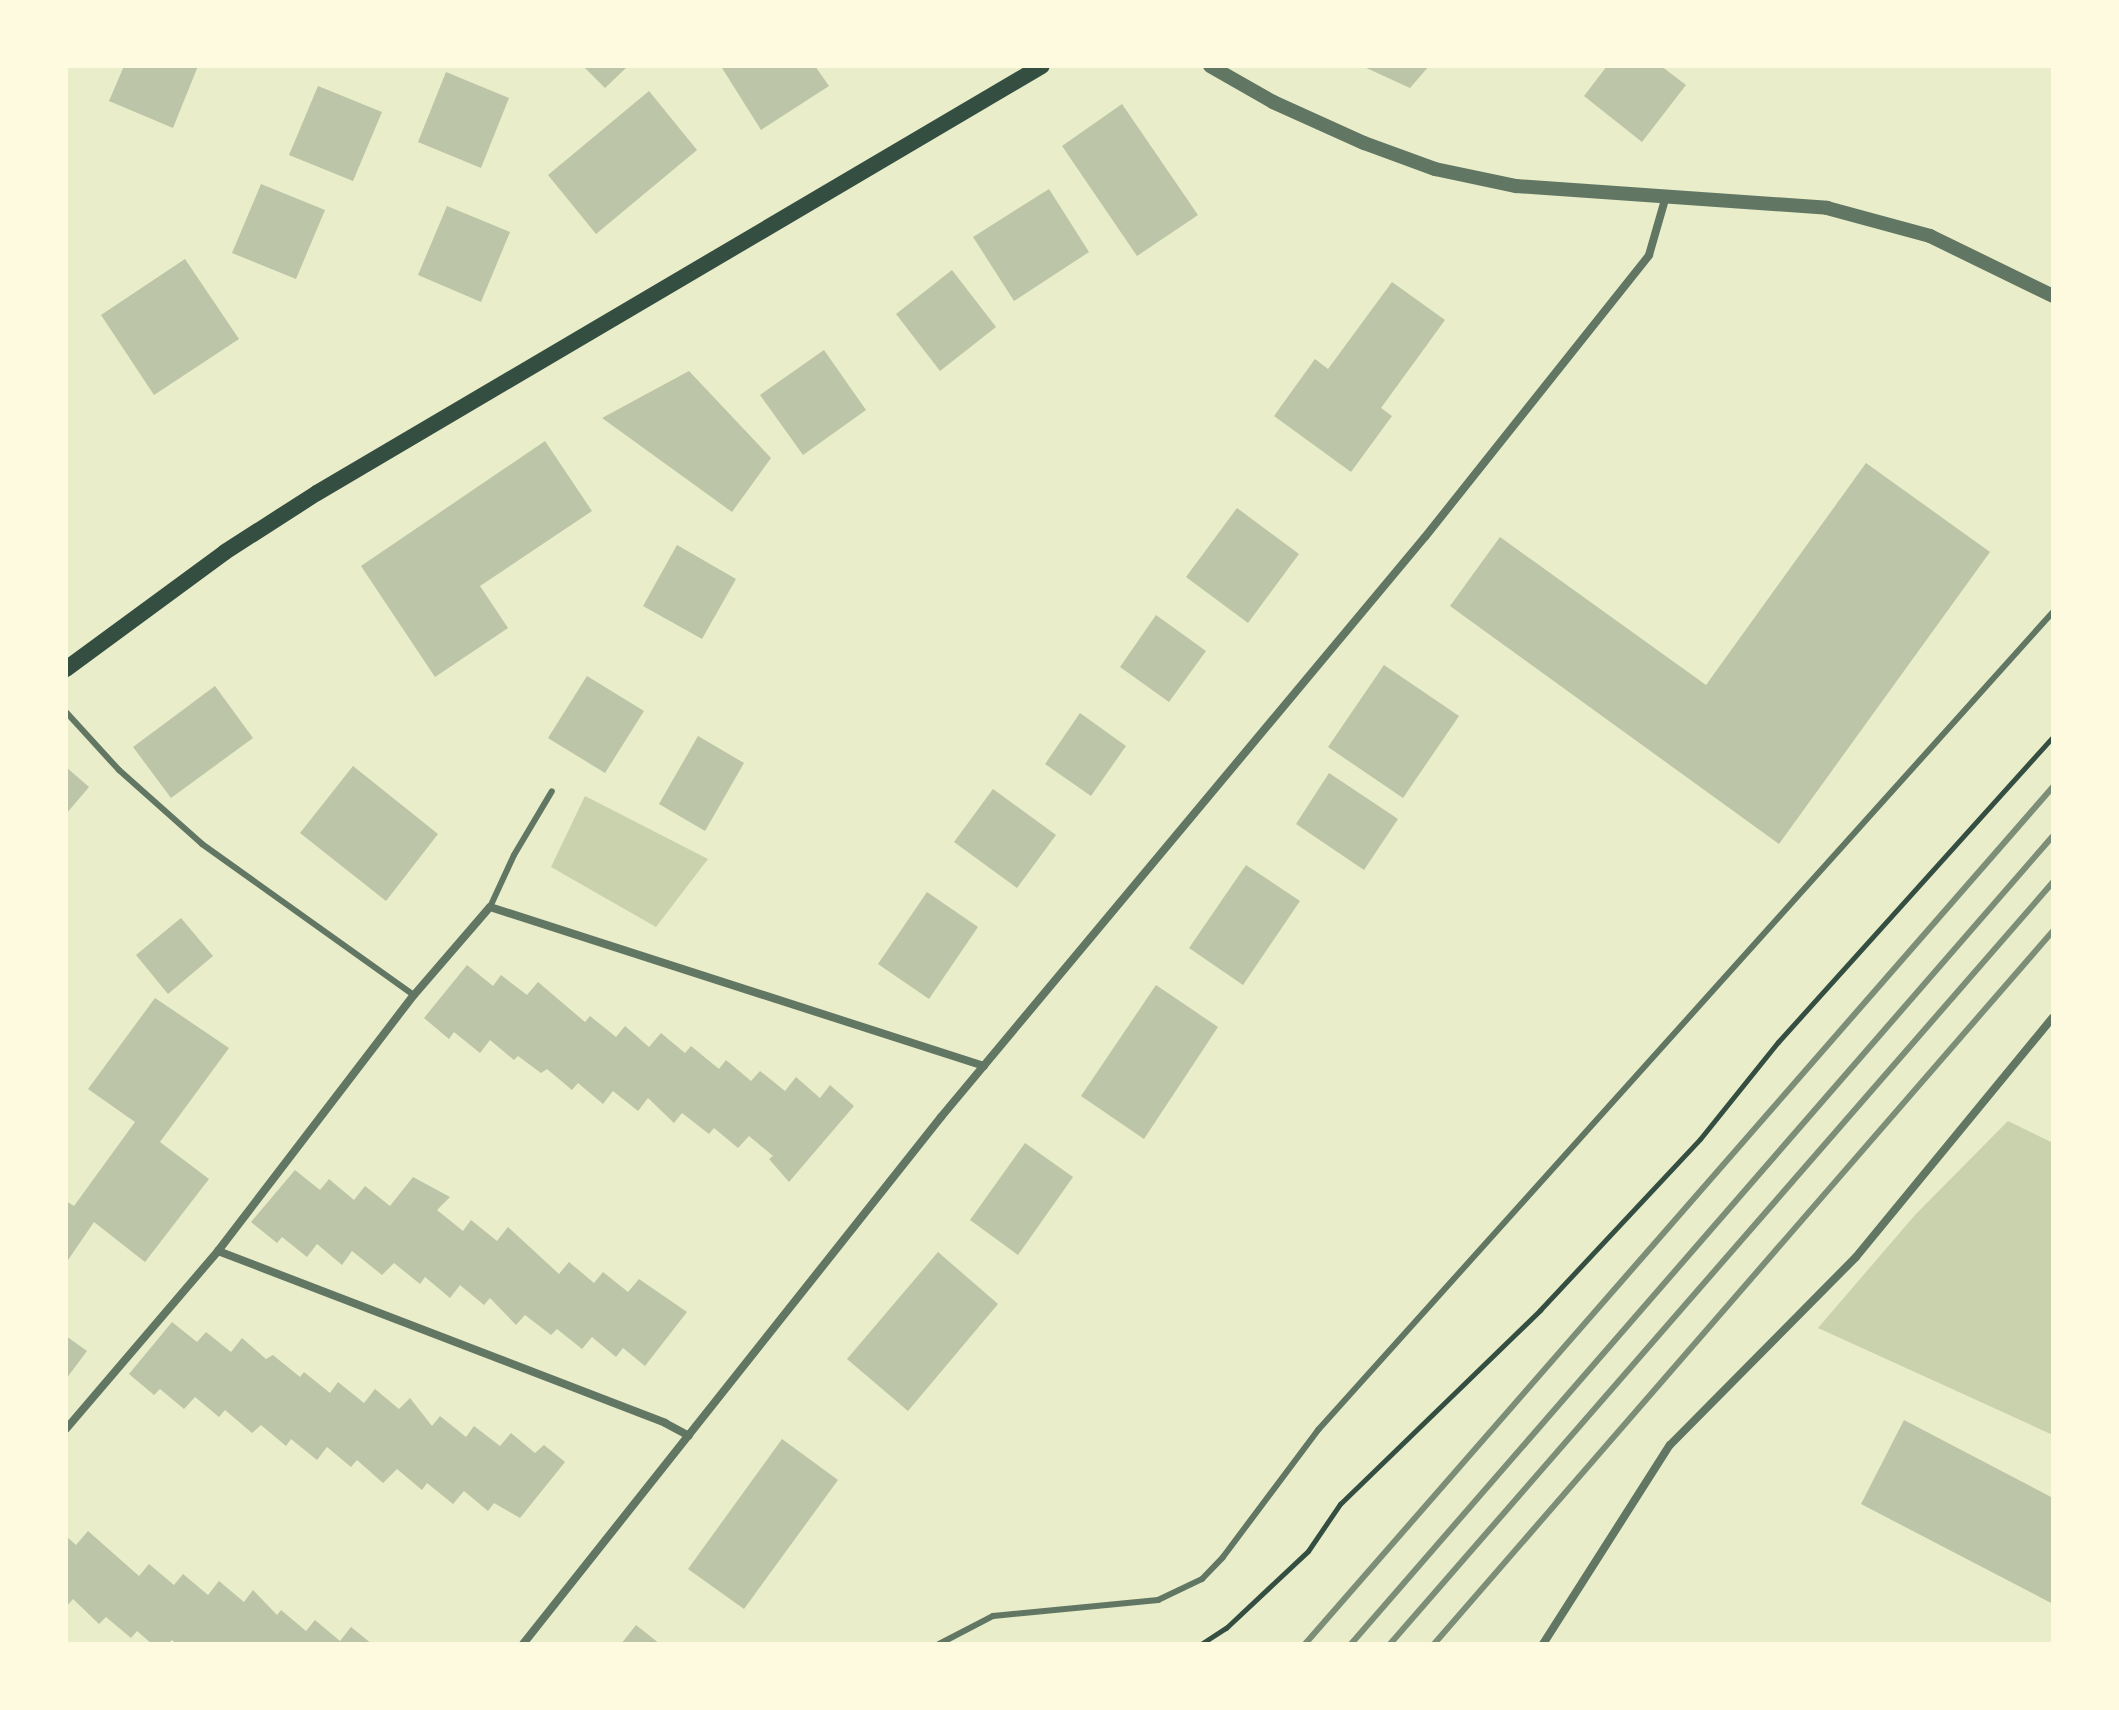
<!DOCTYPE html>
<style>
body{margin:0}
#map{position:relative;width:2119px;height:1710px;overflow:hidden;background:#e9edc9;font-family:"Titillium Web",sans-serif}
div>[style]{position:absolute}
.green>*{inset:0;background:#cad2ad}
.building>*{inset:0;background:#bcc5a7}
.path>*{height:5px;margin:-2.5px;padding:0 2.5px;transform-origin:2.5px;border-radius:2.5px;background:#344e41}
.service>*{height:6px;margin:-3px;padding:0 3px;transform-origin:3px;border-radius:3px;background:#617663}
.minor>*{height:8px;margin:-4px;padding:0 4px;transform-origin:4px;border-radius:4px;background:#617663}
.tertiary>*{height:14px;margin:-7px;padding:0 7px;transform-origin:7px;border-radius:7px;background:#617663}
.secondary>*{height:16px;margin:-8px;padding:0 8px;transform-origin:8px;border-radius:8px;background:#344e41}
.rail>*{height:6px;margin:-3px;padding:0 3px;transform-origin:3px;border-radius:3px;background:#7c8e77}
span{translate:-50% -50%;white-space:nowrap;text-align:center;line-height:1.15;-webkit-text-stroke:6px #fefae0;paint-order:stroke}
.frame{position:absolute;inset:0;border:68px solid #fefae0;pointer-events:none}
</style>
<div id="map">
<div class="green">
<i style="clip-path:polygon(585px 796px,708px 859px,656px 927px,551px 867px)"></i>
<i style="clip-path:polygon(2008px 1121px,2053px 1143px,2053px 1435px,1818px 1328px,1915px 1215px)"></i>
</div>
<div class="building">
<i style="clip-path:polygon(124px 66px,198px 66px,173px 128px,109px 101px)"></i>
<i style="clip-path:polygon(583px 66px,628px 66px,605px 88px)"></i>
<i style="clip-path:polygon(725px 66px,815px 66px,829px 86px,761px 130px,722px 68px)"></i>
<i style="clip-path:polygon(1362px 66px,1429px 66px,1410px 88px)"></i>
<i style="clip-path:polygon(1607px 66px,1661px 66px,1686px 85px,1642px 142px,1584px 96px)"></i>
<i style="clip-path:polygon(446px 72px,509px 98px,481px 168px,418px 142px)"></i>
<i style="clip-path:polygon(318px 86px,382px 112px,353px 181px,289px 155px)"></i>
<i style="clip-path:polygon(649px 91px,697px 150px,596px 234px,548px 175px)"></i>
<i style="clip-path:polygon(1122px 104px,1198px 215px,1137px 256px,1062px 146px)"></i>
<i style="clip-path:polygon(261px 184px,325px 210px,296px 279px,232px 253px)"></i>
<i style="clip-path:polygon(1049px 189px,1089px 252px,1014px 301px,973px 237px)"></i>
<i style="clip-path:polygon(447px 206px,510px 232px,481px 302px,418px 275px)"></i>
<i style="clip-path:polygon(185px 259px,239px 339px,154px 395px,101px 315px)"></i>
<i style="clip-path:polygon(952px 270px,996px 327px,940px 371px,896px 314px)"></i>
<i style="clip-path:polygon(1392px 282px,1445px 320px,1381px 408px,1392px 416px,1351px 472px,1274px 416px,1315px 359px,1328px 369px)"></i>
<i style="clip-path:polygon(824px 350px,866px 410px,803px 455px,760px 395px)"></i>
<i style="clip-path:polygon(689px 371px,771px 458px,732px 512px,602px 418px)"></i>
<i style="clip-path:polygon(545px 441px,592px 511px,480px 586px,508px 628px,435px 677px,361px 566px)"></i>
<i style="clip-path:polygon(1866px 463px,1990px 552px,1779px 844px,1450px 606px,1500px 537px,1706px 685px)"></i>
<i style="clip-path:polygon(1237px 508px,1299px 554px,1248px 623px,1186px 577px)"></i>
<i style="clip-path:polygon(677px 545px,736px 579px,702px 639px,643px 606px)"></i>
<i style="clip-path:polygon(1156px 615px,1206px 651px,1169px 702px,1120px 667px)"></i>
<i style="clip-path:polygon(1384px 665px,1459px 716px,1403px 798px,1328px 747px)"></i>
<i style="clip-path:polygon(587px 676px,644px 711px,605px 773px,548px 738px)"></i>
<i style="clip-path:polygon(215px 686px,253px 738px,171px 798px,133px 747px)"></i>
<i style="clip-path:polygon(1080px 713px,1126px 746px,1091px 796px,1045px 764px)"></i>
<i style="clip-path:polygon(698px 736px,744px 763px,705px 831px,659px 804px)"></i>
<i style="clip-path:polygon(353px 766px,438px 834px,386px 901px,300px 833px)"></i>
<i style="clip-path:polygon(66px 767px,89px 787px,66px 814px)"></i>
<i style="clip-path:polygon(1329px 773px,1398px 819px,1364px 870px,1296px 824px)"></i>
<i style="clip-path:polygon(993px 789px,1056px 835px,1017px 888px,954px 842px)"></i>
<i style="clip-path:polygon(1246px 865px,1300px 901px,1243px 985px,1189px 948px)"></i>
<i style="clip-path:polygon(927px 892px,978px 927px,929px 999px,878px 964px)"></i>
<i style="clip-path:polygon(181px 918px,213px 956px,168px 994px,136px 955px)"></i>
<i style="clip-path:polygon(467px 965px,493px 986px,501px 975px,527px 995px,538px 982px,585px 1022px,590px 1016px,616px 1037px,625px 1026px,649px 1047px,661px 1033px,685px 1053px,691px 1046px,719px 1069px,726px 1060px,751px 1081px,760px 1071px,785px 1091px,796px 1077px,820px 1098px,830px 1085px,854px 1106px,789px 1182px,769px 1159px,773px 1156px,749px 1136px,738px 1148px,714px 1128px,709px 1134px,682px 1113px,674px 1123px,648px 1098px,638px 1111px,613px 1091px,603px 1104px,578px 1083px,572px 1090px,547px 1069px,541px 1073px,518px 1056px,514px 1060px,490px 1040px,480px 1053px,454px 1032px,449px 1039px,424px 1018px)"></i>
<i style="clip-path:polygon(1156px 985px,1218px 1027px,1144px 1139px,1081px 1096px)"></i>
<i style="clip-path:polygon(155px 998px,229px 1048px,160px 1142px,209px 1179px,145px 1262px,94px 1222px,66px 1263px,66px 1201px,74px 1206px,135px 1122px,88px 1089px)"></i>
<i style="clip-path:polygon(1025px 1143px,1073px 1177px,1018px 1255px,970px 1220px)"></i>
<i style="clip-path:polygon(295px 1170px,320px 1190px,329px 1179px,354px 1200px,365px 1186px,390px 1206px,413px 1177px,450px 1197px,437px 1210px,463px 1231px,471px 1220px,497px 1241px,508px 1227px,559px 1274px,569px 1262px,594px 1283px,603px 1272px,628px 1292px,639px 1279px,687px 1312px,645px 1366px,623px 1348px,616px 1357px,592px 1337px,582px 1349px,557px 1329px,551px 1335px,525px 1315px,516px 1325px,490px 1298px,484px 1305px,460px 1285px,450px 1298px,425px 1277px,420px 1284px,394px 1263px,382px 1275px,352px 1251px,342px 1265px,317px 1244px,307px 1257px,282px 1237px,277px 1243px,251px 1222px)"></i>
<i style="clip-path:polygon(938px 1252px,998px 1304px,908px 1411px,847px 1359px)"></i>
<i style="clip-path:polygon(172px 1322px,197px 1342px,206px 1332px,231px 1352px,242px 1338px,266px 1359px,273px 1355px,300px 1377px,304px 1372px,330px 1393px,338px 1382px,364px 1403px,375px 1389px,399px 1409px,410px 1398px,432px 1426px,440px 1416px,466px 1437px,474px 1426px,500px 1446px,511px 1433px,535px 1453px,544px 1445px,565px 1462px,520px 1518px,494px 1503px,488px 1511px,464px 1491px,453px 1504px,427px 1483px,422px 1490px,397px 1469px,383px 1483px,357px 1460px,351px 1467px,327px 1447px,317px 1460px,291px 1439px,286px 1446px,261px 1425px,252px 1433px,225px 1410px,219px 1417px,195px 1397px,184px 1409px,160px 1389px,154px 1395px,129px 1374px)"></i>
<i style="clip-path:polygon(66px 1336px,87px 1351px,66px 1379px)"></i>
<i style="clip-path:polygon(1904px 1420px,2053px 1498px,2053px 1604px,1861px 1504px)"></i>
<i style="clip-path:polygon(782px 1439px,838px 1480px,744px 1609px,688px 1569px)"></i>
<i style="clip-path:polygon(88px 1531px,139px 1576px,149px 1564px,174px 1585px,183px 1574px,208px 1595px,219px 1581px,244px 1602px,253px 1590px,277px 1615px,281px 1610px,306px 1631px,315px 1620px,340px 1641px,351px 1627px,372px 1644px,177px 1644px,172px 1640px,168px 1644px,152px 1644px,137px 1631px,131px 1638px,106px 1617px,99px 1624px,73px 1599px,66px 1607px,66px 1536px,76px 1545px)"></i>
<i style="clip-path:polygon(636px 1625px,660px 1644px,621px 1644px)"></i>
</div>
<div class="path">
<i style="left:1201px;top:1644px;width:30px;rotate:-33deg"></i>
<i style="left:1226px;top:1628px;width:112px;rotate:-43.2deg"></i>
<i style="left:1308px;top:1551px;width:57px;rotate:-55.8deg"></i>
<i style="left:1340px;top:1504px;width:279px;rotate:-44.1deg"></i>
<i style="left:1540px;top:1310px;width:234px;rotate:-46.9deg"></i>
<i style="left:1700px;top:1139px;width:124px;rotate:-51.2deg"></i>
<i style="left:1778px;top:1042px;width:411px;rotate:-48deg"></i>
</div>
<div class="service">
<i style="left:66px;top:712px;width:79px;rotate:47.6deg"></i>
<i style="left:119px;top:770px;width:111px;rotate:41.7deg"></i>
<i style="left:202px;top:844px;width:260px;rotate:35.5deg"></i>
<i style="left:490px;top:907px;width:57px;rotate:-65.2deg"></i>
<i style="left:514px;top:855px;width:74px;rotate:-59.3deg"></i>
<i style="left:939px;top:1644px;width:61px;rotate:-27.4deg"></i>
<i style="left:993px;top:1616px;width:166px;rotate:-5.5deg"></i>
<i style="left:1158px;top:1600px;width:49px;rotate:-25.5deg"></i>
<i style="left:1202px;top:1579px;width:30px;rotate:-46deg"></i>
<i style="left:1223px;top:1557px;width:159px;rotate:-53.2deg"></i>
<i style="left:1318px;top:1430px;width:1100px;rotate:-48.06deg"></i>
</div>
<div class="minor">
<i style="left:218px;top:1251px;width:479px;rotate:21deg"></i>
<i style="left:665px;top:1423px;width:27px;rotate:28deg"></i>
<i style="left:66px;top:1429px;width:234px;rotate:-49.5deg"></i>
<i style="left:218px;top:1251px;width:322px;rotate:-52.6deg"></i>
<i style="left:414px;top:995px;width:116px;rotate:-49.2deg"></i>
<i style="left:490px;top:907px;width:519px;rotate:17.84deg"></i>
<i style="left:523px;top:1644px;width:673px;rotate:-51.58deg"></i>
<i style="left:941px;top:1117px;width:755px;rotate:-50.16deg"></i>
<i style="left:1425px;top:537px;width:360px;rotate:-51.5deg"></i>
<i style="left:1649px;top:255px;width:61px;rotate:-73.9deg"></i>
<i style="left:1543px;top:1644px;width:236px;rotate:-57.5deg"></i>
<i style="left:1670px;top:1445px;width:264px;rotate:-45.3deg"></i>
<i style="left:1856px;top:1257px;width:310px;rotate:-50.6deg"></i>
</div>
<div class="tertiary">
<i style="left:1210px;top:66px;width:73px;rotate:29.7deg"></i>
<i style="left:1273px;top:102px;width:100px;rotate:24.3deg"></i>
<i style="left:1364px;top:143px;width:76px;rotate:20.1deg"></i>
<i style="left:1435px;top:169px;width:83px;rotate:11.9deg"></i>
<i style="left:1516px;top:186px;width:312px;rotate:4deg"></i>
<i style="left:1827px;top:208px;width:107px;rotate:15.2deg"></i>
<i style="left:1930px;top:236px;width:137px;rotate:26deg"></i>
</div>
<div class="secondary">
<i style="left:66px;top:669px;width:197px;rotate:-36.3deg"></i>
<i style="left:225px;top:552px;width:109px;rotate:-32.7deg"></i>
<i style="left:317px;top:493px;width:841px;rotate:-30.5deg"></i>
</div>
<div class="rail">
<i style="left:1305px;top:1644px;width:1138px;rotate:-48.89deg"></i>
<i style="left:1351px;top:1644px;width:1070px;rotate:-49.02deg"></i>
<i style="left:1390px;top:1644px;width:1010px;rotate:-48.97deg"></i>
<i style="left:1434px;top:1644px;width:944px;rotate:-49.04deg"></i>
</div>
<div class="frame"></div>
</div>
